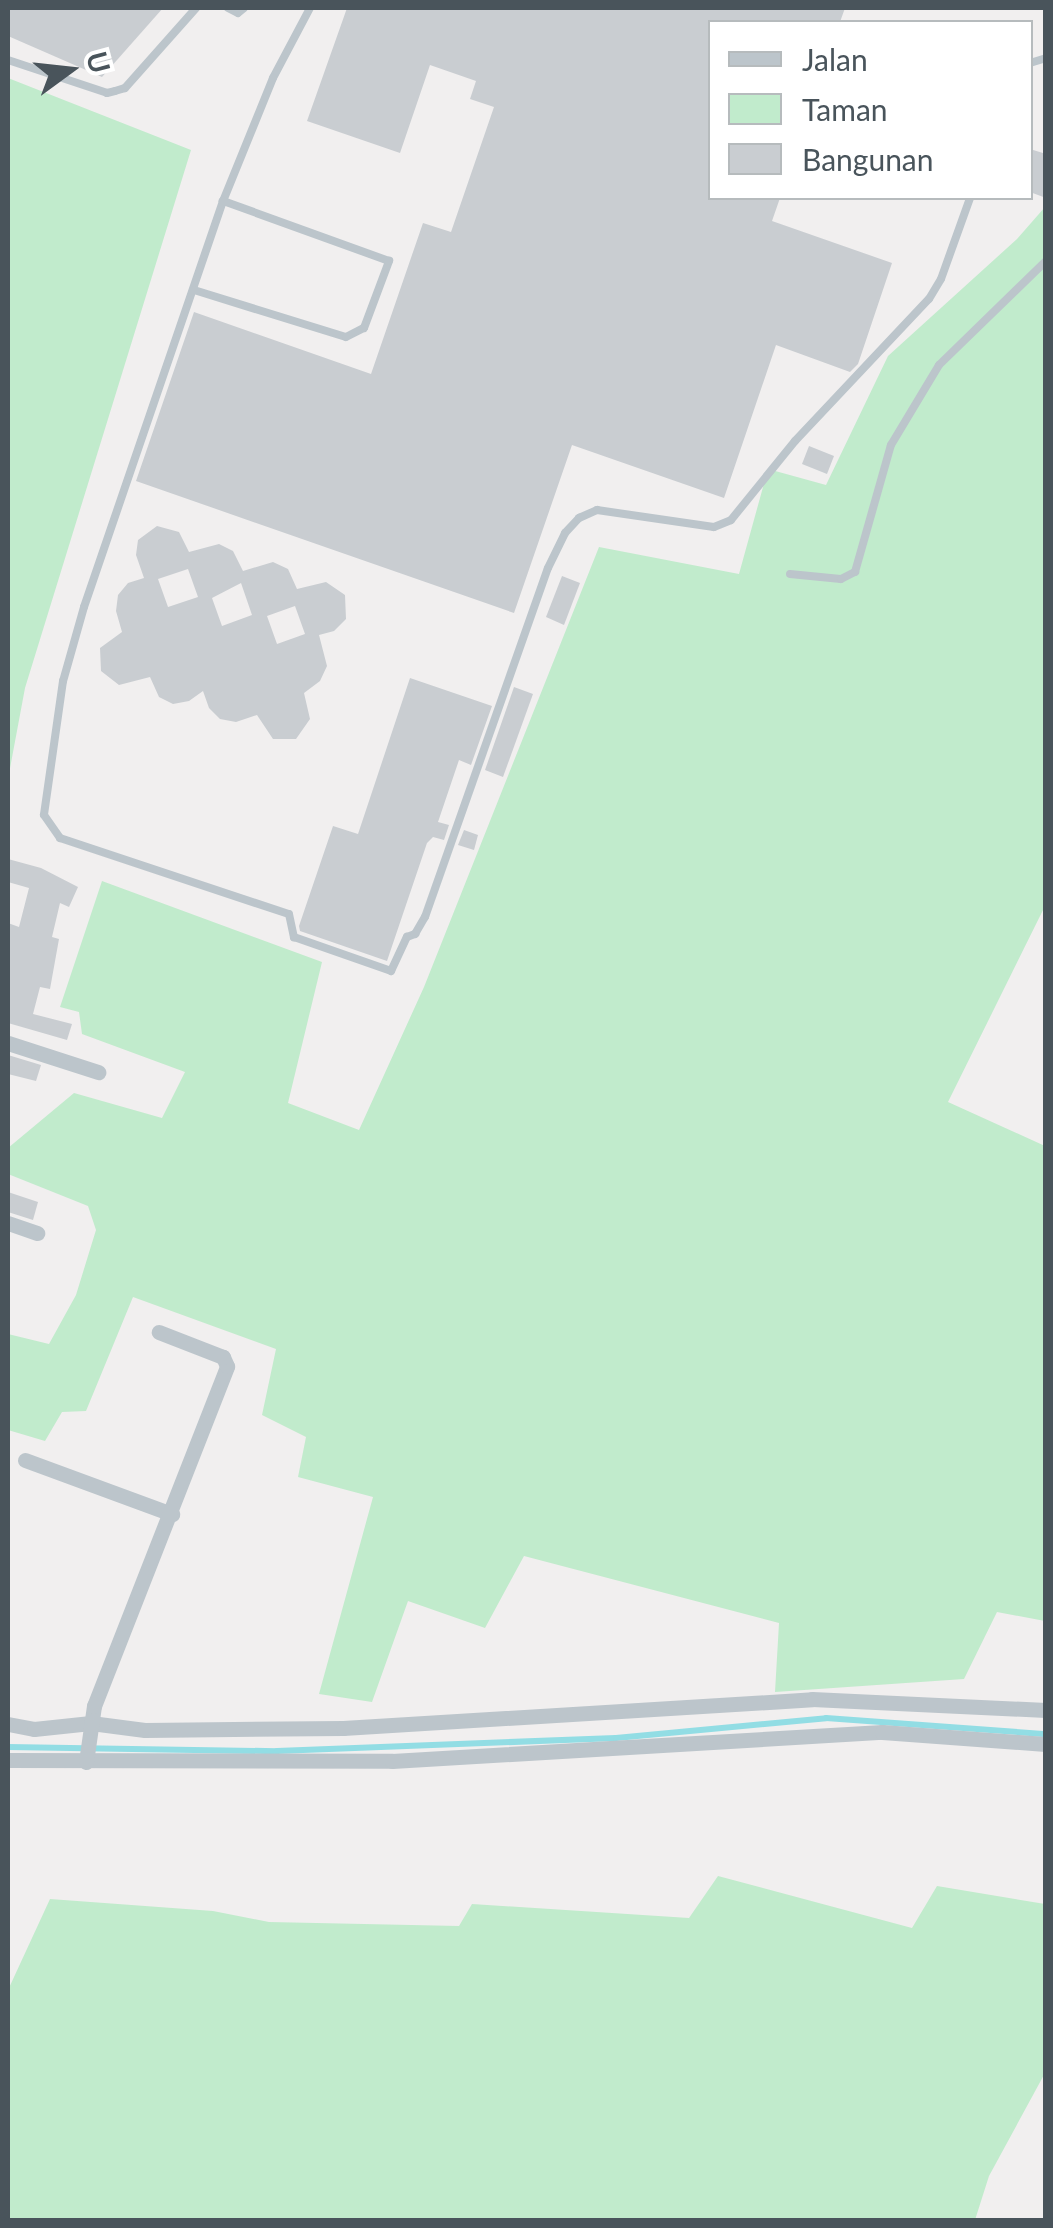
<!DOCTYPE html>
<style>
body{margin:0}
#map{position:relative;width:1053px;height:2228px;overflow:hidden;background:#f1efef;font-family:Lato,sans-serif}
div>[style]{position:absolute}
.green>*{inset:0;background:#c1ebcc}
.stream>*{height:6px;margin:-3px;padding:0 3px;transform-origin:3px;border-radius:3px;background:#92dde4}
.building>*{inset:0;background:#c9cdd1}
.service>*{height:8px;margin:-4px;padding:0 4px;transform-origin:4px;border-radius:4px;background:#bcc5cb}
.minor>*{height:15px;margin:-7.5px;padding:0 7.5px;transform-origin:7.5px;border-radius:7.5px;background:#bcc5cb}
span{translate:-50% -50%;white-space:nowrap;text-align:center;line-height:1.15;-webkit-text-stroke:8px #fff;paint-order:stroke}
.frame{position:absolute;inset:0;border:10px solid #49545b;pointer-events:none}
.legend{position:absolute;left:708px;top:20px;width:325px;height:180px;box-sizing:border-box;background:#fff;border:2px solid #b6bbbd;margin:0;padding:12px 18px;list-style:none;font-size:30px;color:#49545b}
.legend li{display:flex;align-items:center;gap:20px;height:50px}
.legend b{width:50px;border:2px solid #b6bbbd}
.north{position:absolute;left:20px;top:20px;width:100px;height:100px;-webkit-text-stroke:8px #fff;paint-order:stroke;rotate:75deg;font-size:28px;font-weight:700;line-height:40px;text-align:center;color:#49545b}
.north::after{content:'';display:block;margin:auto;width:35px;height:45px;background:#49545b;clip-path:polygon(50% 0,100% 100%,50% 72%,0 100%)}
</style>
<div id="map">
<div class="green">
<i style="clip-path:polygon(8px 78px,191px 150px,25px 688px,8px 779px)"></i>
<i style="clip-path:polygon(1045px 207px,1045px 906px,948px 1102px,1045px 1146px,1045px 1621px,997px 1612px,964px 1679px,775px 1692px,779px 1623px,524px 1556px,485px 1628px,408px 1601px,372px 1702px,319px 1694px,373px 1497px,298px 1477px,306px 1437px,262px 1415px,276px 1349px,133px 1297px,86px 1411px,62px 1412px,45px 1441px,8px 1430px,8px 1334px,49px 1344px,76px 1295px,96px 1230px,88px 1206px,8px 1174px,8px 1148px,74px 1093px,162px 1118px,185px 1072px,82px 1034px,79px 1012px,60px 1007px,102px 881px,322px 962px,288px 1103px,359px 1130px,424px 987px,599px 547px,739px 574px,768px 469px,826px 485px,888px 356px,1017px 239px)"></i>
<i style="clip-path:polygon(718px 1876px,912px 1928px,937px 1886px,1045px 1904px,1045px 2073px,989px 2176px,975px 2220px,8px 2220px,8px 1990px,50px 1899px,213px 1911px,269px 1922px,459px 1926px,472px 1904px,689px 1918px)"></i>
</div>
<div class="stream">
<i style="left:8px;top:1747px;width:269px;rotate:0.9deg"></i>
<i style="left:277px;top:1751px;width:339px;rotate:-2.2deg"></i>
<i style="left:616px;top:1738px;width:211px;rotate:-5.4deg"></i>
<i style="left:826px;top:1718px;width:221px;rotate:4.2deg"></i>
</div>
<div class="building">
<i style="clip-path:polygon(8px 8px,163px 8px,102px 77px,8px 36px)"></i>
<i style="clip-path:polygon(347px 8px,845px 8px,840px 22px,710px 22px,710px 198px,780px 198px,772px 221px,892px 263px,858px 364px,850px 372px,776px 345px,724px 498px,572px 445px,514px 613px,136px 481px,194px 312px,371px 374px,423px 223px,451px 232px,494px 107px,470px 99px,476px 81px,430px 65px,400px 153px,307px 121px)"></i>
<i style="clip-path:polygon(1030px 149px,1046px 154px,1046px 198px,1030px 192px)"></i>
<i style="clip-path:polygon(809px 446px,834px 456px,827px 474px,802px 464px)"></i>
<i style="clip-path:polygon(evenodd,157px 526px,179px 532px,189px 552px,219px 544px,233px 551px,243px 571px,273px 562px,288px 569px,297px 589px,326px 582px,345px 595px,346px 619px,334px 631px,319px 635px,327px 666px,320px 681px,304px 693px,310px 719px,296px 739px,273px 739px,257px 715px,236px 722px,220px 719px,209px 708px,203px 691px,189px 701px,173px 704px,159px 697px,150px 677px,119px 685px,101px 671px,100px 648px,122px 632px,116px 611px,118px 595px,128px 583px,144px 578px,136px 555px,138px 540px,157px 526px,188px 569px,198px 597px,168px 607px,158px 579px,188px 569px,157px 526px,241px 583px,252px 615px,222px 626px,212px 598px,241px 583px,157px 526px,295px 606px,305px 634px,277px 644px,267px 616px,295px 606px)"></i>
<i style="clip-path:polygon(562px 576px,580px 583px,564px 625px,546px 617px)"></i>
<i style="clip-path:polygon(410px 678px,492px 706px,471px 765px,459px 760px,438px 822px,449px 825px,444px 840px,433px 837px,427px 843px,387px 961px,300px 931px,299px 926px,333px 826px,358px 834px)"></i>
<i style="clip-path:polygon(514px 687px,533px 694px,503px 777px,485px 770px)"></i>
<i style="clip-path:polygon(464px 830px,478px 835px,474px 850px,458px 845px)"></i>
<i style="clip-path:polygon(8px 859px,41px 868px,78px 887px,69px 907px,60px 903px,52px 937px,59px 939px,50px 989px,40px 987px,33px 1014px,72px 1024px,67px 1040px,8px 1023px,8px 923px,19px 927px,29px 888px,8px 882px)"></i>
<i style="clip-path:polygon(8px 1055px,41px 1065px,36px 1081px,8px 1074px)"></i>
<i style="clip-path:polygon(8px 1192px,38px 1202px,33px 1220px,8px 1212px)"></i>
</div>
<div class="service">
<i style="left:228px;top:8px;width:11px;rotate:27deg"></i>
<i style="left:238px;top:13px;width:8px;rotate:-40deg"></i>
<i style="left:310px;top:8px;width:79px;rotate:117.9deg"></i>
<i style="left:273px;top:78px;width:133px;rotate:112.1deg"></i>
<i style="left:223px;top:201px;width:429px;rotate:108.9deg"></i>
<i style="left:84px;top:607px;width:77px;rotate:105.8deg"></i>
<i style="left:63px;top:681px;width:135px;rotate:98.1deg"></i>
<i style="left:44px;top:815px;width:28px;rotate:55deg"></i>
<i style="left:60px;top:838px;width:241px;rotate:18.4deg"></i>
<i style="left:289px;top:914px;width:24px;rotate:78deg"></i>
<i style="left:294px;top:937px;width:103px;rotate:19.3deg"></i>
<i style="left:391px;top:971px;width:38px;rotate:-65deg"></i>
<i style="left:407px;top:937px;width:9px;rotate:-21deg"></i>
<i style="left:415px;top:934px;width:20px;rotate:-60deg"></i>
<i style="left:425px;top:917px;width:370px;rotate:-70.6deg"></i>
<i style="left:548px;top:568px;width:39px;rotate:-64deg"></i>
<i style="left:565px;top:533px;width:21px;rotate:-47deg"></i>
<i style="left:579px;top:518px;width:20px;rotate:-24deg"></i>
<i style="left:597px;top:510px;width:118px;rotate:8.3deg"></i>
<i style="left:714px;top:527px;width:18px;rotate:-22deg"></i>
<i style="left:731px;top:520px;width:102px;rotate:-51deg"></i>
<i style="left:795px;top:441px;width:195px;rotate:-46.7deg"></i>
<i style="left:929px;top:299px;width:23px;rotate:-59deg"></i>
<i style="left:941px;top:279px;width:86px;rotate:-70.3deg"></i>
<i style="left:8px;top:60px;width:104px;rotate:18.4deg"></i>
<i style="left:107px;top:93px;width:8px;rotate:-14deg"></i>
<i style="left:115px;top:91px;width:10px;rotate:-17deg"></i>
<i style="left:125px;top:88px;width:107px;rotate:-48.4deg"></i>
<i style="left:1030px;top:63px;width:17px;rotate:-17deg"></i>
<i style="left:194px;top:290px;width:159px;rotate:17.2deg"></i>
<i style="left:346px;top:337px;width:20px;rotate:-27deg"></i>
<i style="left:364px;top:328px;width:72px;rotate:-69.5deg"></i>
<i style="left:389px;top:261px;width:177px;rotate:-160.1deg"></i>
<i style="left:790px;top:574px;width:51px;rotate:5.6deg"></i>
<i style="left:841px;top:579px;width:16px;rotate:-27deg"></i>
<i style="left:855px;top:572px;width:132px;rotate:-74.2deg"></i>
<i style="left:891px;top:445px;width:93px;rotate:-59deg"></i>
<i style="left:939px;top:365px;width:149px;rotate:-44.2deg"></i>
</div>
<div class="minor">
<i style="left:8px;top:1043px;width:95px;rotate:17.9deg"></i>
<i style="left:8px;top:1223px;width:31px;rotate:19deg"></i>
<i style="left:25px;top:1460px;width:157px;rotate:20.2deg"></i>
<i style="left:8px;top:1724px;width:26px;rotate:11deg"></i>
<i style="left:34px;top:1729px;width:57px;rotate:-6deg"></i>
<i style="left:91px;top:1723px;width:54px;rotate:7.4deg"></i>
<i style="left:145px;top:1730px;width:198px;rotate:-0.6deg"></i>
<i style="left:343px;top:1728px;width:470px;rotate:-3.5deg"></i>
<i style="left:812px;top:1699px;width:234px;rotate:2.7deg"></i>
<i style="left:8px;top:1760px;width:384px;rotate:0.1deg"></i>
<i style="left:392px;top:1761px;width:491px;rotate:-3.4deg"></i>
<i style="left:882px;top:1732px;width:164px;rotate:4.2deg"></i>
<i style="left:86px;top:1762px;width:57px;rotate:-81.9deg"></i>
<i style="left:94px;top:1706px;width:365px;rotate:-68.6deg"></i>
<i style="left:227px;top:1366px;width:10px;rotate:-114deg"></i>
<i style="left:223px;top:1357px;width:69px;rotate:-158.7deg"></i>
</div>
<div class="frame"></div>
<ul class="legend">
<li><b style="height:12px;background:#bcc5cb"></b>Jalan</li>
<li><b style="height:28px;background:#c1ebcc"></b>Taman</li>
<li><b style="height:28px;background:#c9cdd1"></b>Bangunan</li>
</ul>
<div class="north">U</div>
</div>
